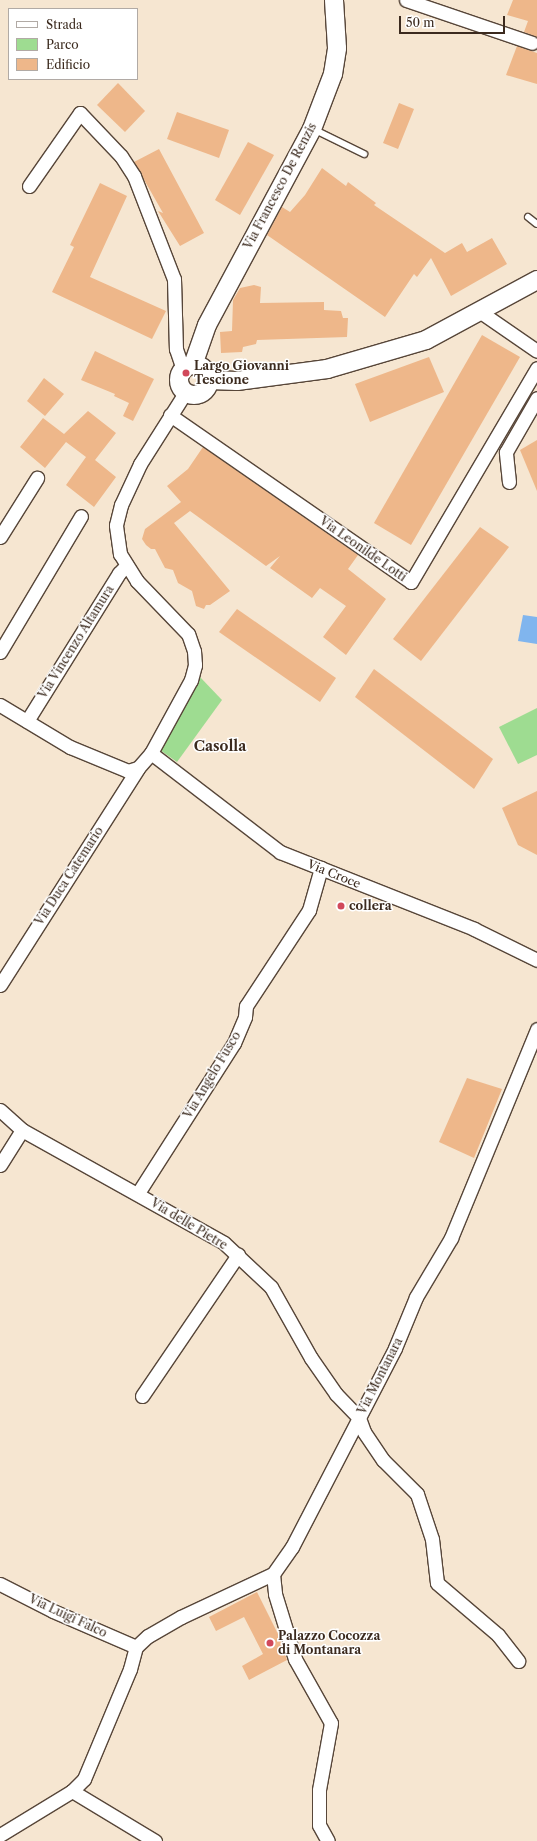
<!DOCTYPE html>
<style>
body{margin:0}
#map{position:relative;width:537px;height:1841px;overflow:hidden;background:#f6e6d1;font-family:"Libre Caslon Text",serif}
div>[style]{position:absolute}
.green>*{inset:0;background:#9edc91}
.water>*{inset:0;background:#80b5ee}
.building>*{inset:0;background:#eeb78a}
.roads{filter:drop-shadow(1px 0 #574639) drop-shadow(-1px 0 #574639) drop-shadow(0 1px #574639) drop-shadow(0 -1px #574639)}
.lane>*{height:6px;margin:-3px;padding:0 3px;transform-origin:3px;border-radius:3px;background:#fff}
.street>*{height:13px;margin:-6.5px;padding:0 6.5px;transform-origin:6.5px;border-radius:6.5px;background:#fff}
.secondary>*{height:18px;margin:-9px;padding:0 9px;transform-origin:9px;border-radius:9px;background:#fff}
.secondary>.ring{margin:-9px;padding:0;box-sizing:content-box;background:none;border:18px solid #fff;border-radius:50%}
.dots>*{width:11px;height:11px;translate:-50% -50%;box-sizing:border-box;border:2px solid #fff;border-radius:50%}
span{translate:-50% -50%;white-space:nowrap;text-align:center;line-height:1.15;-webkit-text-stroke:3px #fff;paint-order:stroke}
.street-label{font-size:12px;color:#3b2a1e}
.poi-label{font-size:12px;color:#3b2a1e;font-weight:700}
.left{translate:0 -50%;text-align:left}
.quarter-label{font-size:14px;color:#3b2a1e;font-weight:700}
.legend{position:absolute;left:8px;top:8px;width:130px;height:72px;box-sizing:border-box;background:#fff;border:1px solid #b1aaa5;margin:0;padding:5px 7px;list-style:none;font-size:12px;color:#3b2a1e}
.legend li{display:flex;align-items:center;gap:8px;height:20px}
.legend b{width:20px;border:1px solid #b1aaa5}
.scale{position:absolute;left:399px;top:16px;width:106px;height:18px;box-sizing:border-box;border:2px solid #3b2a1e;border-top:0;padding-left:5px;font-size:12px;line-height:14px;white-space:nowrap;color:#3b2a1e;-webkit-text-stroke:3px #fff;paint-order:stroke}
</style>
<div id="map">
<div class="green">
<i style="clip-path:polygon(200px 677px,222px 700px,177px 762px,160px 750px)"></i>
<i style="clip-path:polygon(537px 708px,537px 755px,518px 764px,499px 727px)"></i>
</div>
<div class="water">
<i style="clip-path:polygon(523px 615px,537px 617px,537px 644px,518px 641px)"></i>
</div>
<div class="building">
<i style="clip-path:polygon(513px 0,537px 0,537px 37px,524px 32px,528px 21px,507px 15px)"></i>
<i style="clip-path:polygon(517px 46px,537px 53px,537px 84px,506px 75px)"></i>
<i style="clip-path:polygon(118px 83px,145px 111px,125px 132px,97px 105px)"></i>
<i style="clip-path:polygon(399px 103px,414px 109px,398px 149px,383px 143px)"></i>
<i style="clip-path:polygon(177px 112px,229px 130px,219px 158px,167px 139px)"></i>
<i style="clip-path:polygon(248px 142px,274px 155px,240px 215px,215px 200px)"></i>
<i style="clip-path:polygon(159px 149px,204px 233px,180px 246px,158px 211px,163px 213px,134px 162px)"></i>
<i style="clip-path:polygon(322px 168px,346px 186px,348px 182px,376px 203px,374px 205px,445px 253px,462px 243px,467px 252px,492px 238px,507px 264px,451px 296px,431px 258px,417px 277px,414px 274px,385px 317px,267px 235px,282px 207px,290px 212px,305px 195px)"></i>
<i style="clip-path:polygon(100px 183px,127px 196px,90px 277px,166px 311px,152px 339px,52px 292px,74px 247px,70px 245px)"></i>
<i style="clip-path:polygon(254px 285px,261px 287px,260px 303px,324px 302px,324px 310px,341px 311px,343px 318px,348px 318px,347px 337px,257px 340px,256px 344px,243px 347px,242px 352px,221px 353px,220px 332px,232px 331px,233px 300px,240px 288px)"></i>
<i style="clip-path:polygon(482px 335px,520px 357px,411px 545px,374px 523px)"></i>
<i style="clip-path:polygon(95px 351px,154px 379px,133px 421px,123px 416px,129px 403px,114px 396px,115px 394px,81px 380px)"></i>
<i style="clip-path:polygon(429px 357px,444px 392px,370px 422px,355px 384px)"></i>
<i style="clip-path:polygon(44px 378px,64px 394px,45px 416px,27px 401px)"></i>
<i style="clip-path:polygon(88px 411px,116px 433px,95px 460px,116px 477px,94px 507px,66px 485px,86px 457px,66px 442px,45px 468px,20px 447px,43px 418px,64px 434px)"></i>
<i style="clip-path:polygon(537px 440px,537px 491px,520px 450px)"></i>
<i style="clip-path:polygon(203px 447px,358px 555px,348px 569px,386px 599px,346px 655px,323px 637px,346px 606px,320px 588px,312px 598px,270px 568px,280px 556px,266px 566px,190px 511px,174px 523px,230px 591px,210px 605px,206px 605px,204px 609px,196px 606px,192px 591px,178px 583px,173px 570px,165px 568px,155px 549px,151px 549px,146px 545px,142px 539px,145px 529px,181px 502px,167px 486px,188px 469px)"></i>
<i style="clip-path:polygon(480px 527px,509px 547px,421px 661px,393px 639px)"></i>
<i style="clip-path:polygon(237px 609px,336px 678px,320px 702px,219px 632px)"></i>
<i style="clip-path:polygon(374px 669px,493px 759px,474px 789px,355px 697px)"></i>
<i style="clip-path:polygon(537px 791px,537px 855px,518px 845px,502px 808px)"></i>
<i style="clip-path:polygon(467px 1078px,502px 1089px,474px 1158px,439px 1142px)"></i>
<i style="clip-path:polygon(257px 1592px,280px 1638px,287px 1660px,249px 1680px,242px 1666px,263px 1654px,244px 1617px,216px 1631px,209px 1617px)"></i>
</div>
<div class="roads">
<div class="lane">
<i style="left:313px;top:129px;width:57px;rotate:26.1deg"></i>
<i style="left:528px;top:217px;width:11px;rotate:38deg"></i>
</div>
<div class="street">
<i style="left:406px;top:0;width:133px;rotate:18.8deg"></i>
<i style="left:29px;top:186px;width:89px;rotate:-55.1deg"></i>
<i style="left:80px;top:113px;width:59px;rotate:46.4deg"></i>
<i style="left:121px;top:156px;width:24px;rotate:57deg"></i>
<i style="left:134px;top:176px;width:110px;rotate:68.8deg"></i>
<i style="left:174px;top:279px;width:70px;rotate:88.4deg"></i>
<i style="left:176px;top:349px;width:21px;rotate:71deg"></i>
<i style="left:479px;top:311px;width:70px;rotate:34.6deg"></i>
<i style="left:170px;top:415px;width:293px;rotate:34.7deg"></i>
<i style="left:411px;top:582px;width:248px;rotate:-59.5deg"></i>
<i style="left:509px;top:482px;width:30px;rotate:-96deg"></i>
<i style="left:506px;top:452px;width:62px;rotate:-60.1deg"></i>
<i style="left:0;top:537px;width:70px;rotate:-57.9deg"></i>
<i style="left:0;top:652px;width:158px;rotate:-59.2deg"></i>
<i style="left:0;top:705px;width:82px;rotate:31deg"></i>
<i style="left:70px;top:747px;width:63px;rotate:22.5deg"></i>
<i style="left:128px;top:771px;width:10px;rotate:-17deg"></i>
<i style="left:27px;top:721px;width:174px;rotate:-58.1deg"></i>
<i style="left:119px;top:573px;width:11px;rotate:-45deg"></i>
<i style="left:151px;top:753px;width:163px;rotate:37.5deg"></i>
<i style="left:280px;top:852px;width:209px;rotate:21.6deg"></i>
<i style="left:474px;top:929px;width:70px;rotate:26.2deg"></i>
<i style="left:0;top:985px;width:257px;rotate:-57.5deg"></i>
<i style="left:138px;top:768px;width:20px;rotate:-49deg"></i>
<i style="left:151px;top:753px;width:83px;rotate:-61.3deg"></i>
<i style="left:191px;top:680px;width:16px;rotate:-75deg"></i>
<i style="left:195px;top:665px;width:14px;rotate:-94deg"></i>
<i style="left:194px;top:651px;width:18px;rotate:-109deg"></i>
<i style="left:188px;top:634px;width:74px;rotate:-133.9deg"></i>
<i style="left:137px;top:581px;width:32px;rotate:-122deg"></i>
<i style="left:120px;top:554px;width:29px;rotate:-98deg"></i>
<i style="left:116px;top:525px;width:21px;rotate:-76deg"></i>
<i style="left:121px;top:505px;width:45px;rotate:-65.1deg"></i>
<i style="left:140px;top:464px;width:84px;rotate:-57.6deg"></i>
<i style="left:0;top:1110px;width:30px;rotate:42deg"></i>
<i style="left:22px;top:1130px;width:231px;rotate:29.2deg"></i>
<i style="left:224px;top:1243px;width:64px;rotate:43.1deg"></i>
<i style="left:271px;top:1287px;width:81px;rotate:60.6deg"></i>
<i style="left:311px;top:1358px;width:44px;rotate:55.2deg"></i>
<i style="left:336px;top:1394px;width:33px;rotate:46deg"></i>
<i style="left:359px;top:1418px;width:15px;rotate:70deg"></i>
<i style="left:364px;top:1432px;width:34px;rotate:56deg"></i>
<i style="left:383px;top:1460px;width:48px;rotate:45deg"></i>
<i style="left:417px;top:1494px;width:47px;rotate:71.6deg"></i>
<i style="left:432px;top:1539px;width:44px;rotate:83.5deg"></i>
<i style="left:437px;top:1583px;width:80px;rotate:40.4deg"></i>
<i style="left:498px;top:1635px;width:33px;rotate:52deg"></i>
<i style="left:0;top:1165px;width:41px;rotate:-57.8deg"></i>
<i style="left:138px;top:1193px;width:178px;rotate:-57.4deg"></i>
<i style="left:234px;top:1043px;width:28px;rotate:-67deg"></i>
<i style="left:245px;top:1017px;width:11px;rotate:-85deg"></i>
<i style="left:246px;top:1006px;width:115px;rotate:-56.7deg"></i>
<i style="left:309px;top:910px;width:44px;rotate:-74.1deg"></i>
<i style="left:142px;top:1396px;width:171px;rotate:-55.8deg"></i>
<i style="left:273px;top:1574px;width:20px;rotate:84deg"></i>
<i style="left:275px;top:1594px;width:68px;rotate:72.9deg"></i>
<i style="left:295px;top:1659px;width:73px;rotate:60.6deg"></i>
<i style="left:331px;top:1723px;width:68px;rotate:100.2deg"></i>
<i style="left:319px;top:1790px;width:35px;rotate:90deg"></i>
<i style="left:319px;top:1825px;width:18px;rotate:61deg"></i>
<i style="left:0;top:1584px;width:59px;rotate:27deg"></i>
<i style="left:53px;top:1611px;width:90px;rotate:23.4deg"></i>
<i style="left:136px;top:1647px;width:16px;rotate:-43deg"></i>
<i style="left:148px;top:1636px;width:38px;rotate:-30deg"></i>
<i style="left:181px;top:1617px;width:102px;rotate:-25.1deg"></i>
<i style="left:273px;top:1574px;width:33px;rotate:-55deg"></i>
<i style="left:292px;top:1547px;width:224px;rotate:-62.6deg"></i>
<i style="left:395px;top:1348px;width:55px;rotate:-67.6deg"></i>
<i style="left:416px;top:1297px;width:69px;rotate:-59.3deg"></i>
<i style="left:451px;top:1238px;width:226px;rotate:-67.6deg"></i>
<i style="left:72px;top:1791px;width:97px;rotate:31.1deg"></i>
<i style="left:0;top:1835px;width:84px;rotate:-31.4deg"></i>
<i style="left:72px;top:1791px;width:17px;rotate:-45deg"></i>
<i style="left:84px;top:1779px;width:119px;rotate:-67.3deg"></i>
<i style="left:130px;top:1669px;width:23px;rotate:-75deg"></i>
</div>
<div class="secondary">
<i class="ring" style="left:179px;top:365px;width:12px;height:12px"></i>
<i style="left:193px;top:365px;width:42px;rotate:-70.7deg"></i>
<i style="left:207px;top:325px;width:222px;rotate:-61.8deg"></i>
<i style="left:312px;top:129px;width:59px;rotate:-69.1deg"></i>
<i style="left:333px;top:74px;width:26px;rotate:-81deg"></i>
<i style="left:337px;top:48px;width:48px;rotate:-93.6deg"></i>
<i style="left:209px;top:380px;width:28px;rotate:2deg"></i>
<i style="left:237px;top:381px;width:91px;rotate:-7.6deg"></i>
<i style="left:327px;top:369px;width:103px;rotate:-16.3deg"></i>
<i style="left:426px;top:340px;width:126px;rotate:-28.4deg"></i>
</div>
</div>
<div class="dots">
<i style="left:186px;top:373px;background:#d1495b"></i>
<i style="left:341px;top:906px;background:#d1495b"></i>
<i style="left:270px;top:1643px;background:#d1495b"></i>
</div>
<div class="street-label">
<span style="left:280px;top:186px;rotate:-62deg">Via Francesco De Renzis</span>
<span style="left:363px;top:549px;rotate:35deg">Via Leonilde Lotti</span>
<span style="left:76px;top:642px;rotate:-58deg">Via Vincenzo Altamura</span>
<span style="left:334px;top:874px;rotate:22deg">Via Croce</span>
<span style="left:69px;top:876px;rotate:-57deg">Via Duca Catemario</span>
<span style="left:212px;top:1075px;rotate:-59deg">Via Angelo Fusco</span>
<span style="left:189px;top:1224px;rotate:31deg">Via delle Pietre</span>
<span style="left:380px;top:1376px;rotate:-63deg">Via Montanara</span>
<span style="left:68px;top:1616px;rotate:25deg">Via Luigi Falco</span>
</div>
<div class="poi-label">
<span class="left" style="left:194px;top:373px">Largo Giovanni<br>Tescione</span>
<span class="left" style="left:349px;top:906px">collera</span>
<span class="left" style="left:278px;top:1643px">Palazzo Cocozza<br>di Montanara</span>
</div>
<div class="quarter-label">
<span style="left:220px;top:746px">Casolla</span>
</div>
<ul class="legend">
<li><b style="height:5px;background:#fff"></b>Strada</li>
<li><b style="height:11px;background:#9edc91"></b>Parco</li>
<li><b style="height:11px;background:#eeb78a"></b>Edificio</li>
</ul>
<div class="scale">50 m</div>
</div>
